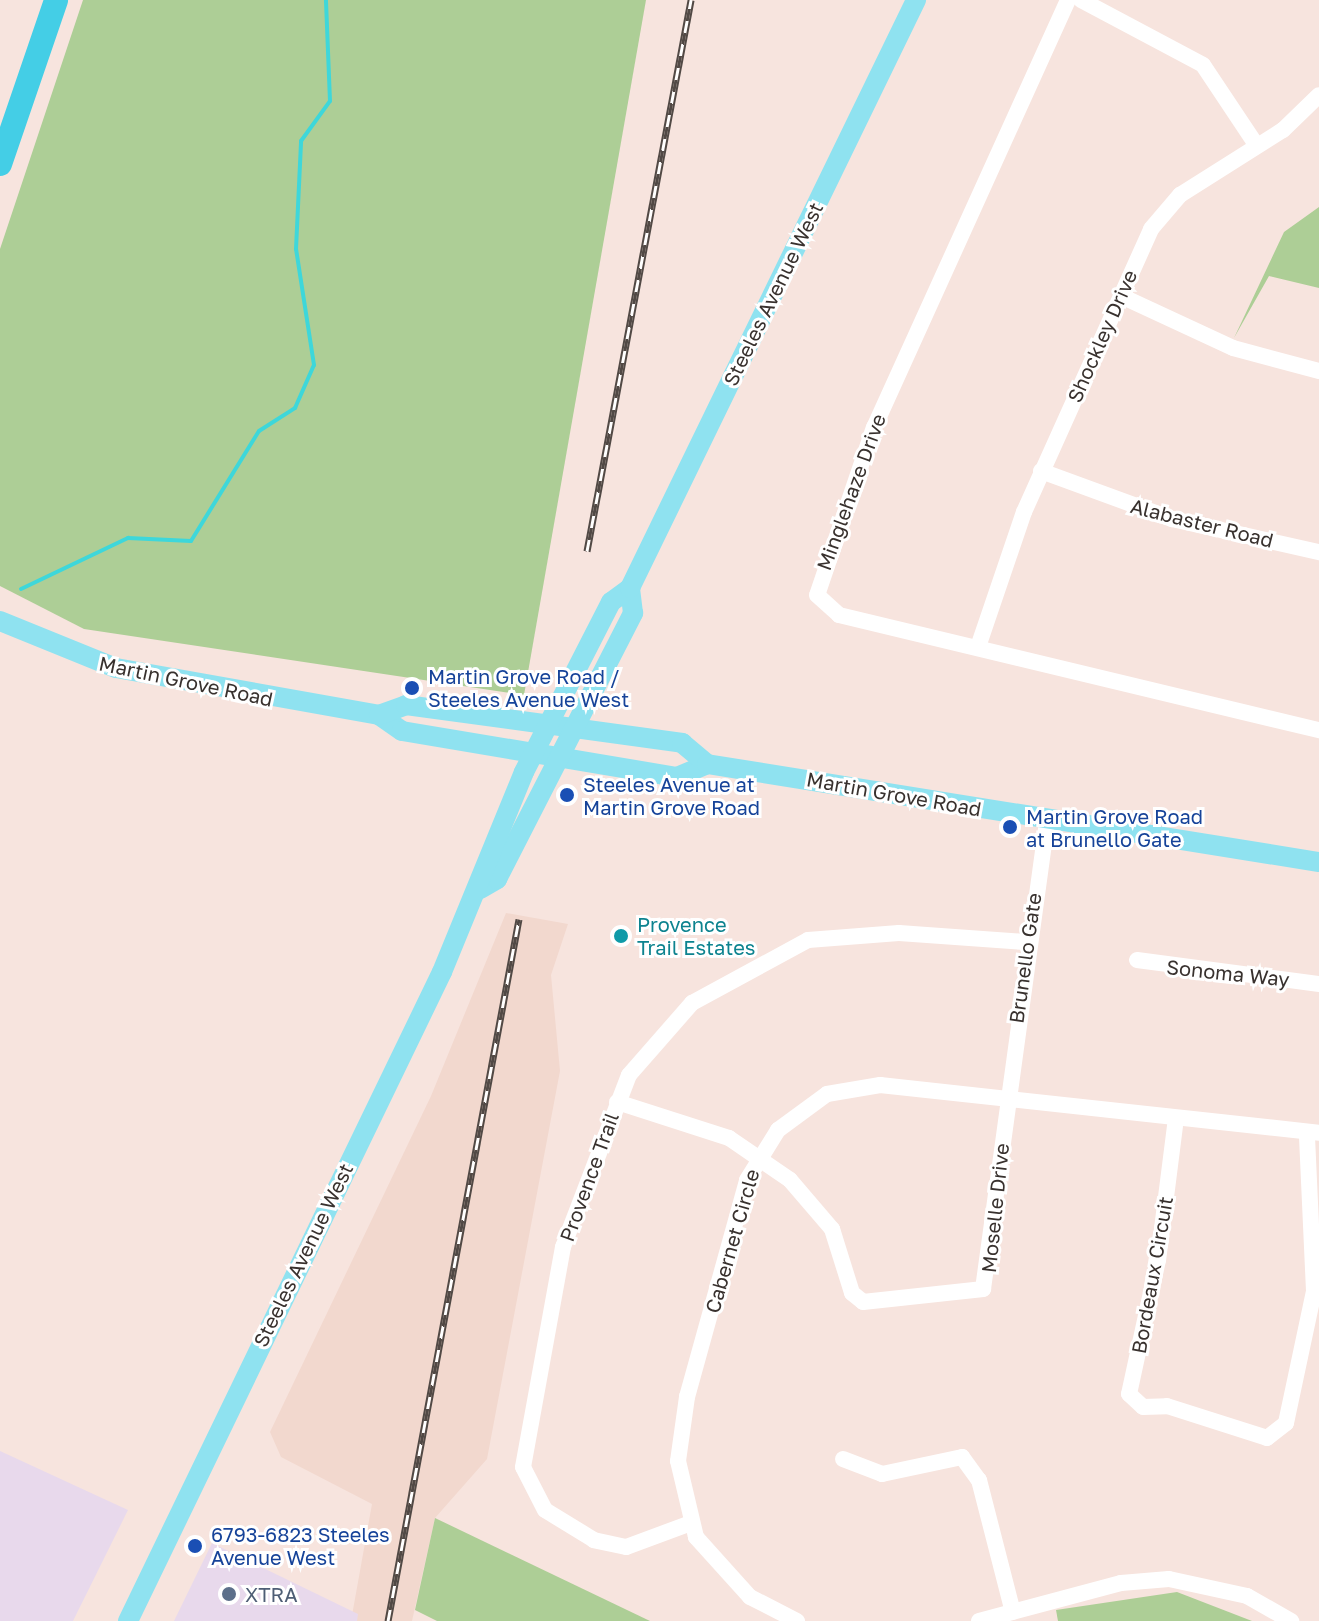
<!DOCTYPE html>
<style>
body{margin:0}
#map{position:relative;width:1319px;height:1621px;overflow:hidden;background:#f7e4de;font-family:"Golos Text",sans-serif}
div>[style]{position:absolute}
.built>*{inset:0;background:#f2d8ce}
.industrial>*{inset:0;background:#e8d9ec}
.green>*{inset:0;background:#adce96}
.stream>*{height:4px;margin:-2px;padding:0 2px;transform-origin:2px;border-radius:2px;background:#3ed7da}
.minor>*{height:16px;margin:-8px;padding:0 8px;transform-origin:8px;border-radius:8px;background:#fff}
.major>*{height:20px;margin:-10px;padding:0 10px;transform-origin:10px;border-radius:10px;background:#8fe2f0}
.highway>*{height:24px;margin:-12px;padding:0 12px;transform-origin:12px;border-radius:12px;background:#44cee6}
.rail>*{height:7px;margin-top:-3.5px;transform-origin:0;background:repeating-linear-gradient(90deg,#fff 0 12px,#514945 0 24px);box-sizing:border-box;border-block:2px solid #514945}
.dots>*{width:22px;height:22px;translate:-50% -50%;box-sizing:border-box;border:4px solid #fff;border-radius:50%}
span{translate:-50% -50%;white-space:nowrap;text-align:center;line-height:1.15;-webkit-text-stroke:6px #fff;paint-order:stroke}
.street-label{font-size:20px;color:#38312e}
.transit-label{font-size:20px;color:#164399}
.left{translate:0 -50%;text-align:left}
.culture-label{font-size:20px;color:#0d838f}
.service-label{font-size:20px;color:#4e5e75}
</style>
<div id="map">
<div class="built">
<i style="clip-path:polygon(506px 913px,568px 924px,551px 975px,560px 1071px,487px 1459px,435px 1518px,412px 1621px,351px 1621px,372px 1504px,281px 1457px,270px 1432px,431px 1096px)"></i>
</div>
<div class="industrial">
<i style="clip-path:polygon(0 1451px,128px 1510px,73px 1621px,0 1621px)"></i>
<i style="clip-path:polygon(212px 1543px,358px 1614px,357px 1621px,174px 1621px)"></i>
</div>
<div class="green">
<i style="clip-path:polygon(83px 0,646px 0,524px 695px,84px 629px,0 586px,0 249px)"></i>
<i style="clip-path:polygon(1319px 207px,1319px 288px,1269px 276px,1234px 338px,1284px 232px)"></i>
<i style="clip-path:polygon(435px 1518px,650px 1621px,437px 1621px,415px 1610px)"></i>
<i style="clip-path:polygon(1177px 1592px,1252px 1621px,1058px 1621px,1056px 1610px)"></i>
</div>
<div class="stream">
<i style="left:21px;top:589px;width:119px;rotate:-25.5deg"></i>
<i style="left:128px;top:538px;width:63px;rotate:2.7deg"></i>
<i style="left:191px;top:541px;width:129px;rotate:-58.3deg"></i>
<i style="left:259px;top:431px;width:43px;rotate:-32.6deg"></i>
<i style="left:295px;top:408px;width:47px;rotate:-66.2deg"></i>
<i style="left:314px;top:365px;width:117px;rotate:-98.8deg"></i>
<i style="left:296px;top:249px;width:108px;rotate:-87.3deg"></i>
<i style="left:301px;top:141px;width:49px;rotate:-54.1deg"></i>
<i style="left:330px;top:101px;width:101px;rotate:-92.3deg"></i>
</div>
<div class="minor">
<i style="left:1068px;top:0;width:469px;rotate:114.4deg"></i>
<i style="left:874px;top:427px;width:177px;rotate:108.7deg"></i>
<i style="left:817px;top:595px;width:30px;rotate:42deg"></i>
<i style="left:839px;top:615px;width:494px;rotate:13.5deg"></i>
<i style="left:1081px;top:0;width:138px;rotate:28deg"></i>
<i style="left:1203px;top:65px;width:97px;rotate:56.3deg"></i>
<i style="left:1121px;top:296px;width:123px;rotate:24.9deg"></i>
<i style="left:1233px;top:348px;width:89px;rotate:15deg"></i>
<i style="left:1041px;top:471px;width:140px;rotate:20.1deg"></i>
<i style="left:1172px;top:519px;width:151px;rotate:12.7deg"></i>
<i style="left:978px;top:647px;width:143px;rotate:-71.2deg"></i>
<i style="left:1024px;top:512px;width:310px;rotate:-65.8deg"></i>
<i style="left:1151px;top:229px;width:45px;rotate:-49.5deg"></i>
<i style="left:1180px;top:195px;width:122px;rotate:-32.3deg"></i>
<i style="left:1283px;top:130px;width:50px;rotate:-44.2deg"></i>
<i style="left:1137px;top:960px;width:184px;rotate:7.5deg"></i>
<i style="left:617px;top:1102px;width:118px;rotate:17.8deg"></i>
<i style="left:729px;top:1138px;width:74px;rotate:34.5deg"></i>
<i style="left:790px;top:1180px;width:65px;rotate:49.4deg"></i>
<i style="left:832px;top:1229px;width:67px;rotate:72.6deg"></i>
<i style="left:852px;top:1293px;width:14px;rotate:39deg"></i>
<i style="left:863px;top:1302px;width:121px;rotate:-6.2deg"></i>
<i style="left:983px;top:1289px;width:473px;rotate:-82.2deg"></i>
<i style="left:1176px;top:1118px;width:143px;rotate:97.2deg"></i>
<i style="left:1158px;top:1260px;width:137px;rotate:102.2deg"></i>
<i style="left:1129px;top:1394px;width:19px;rotate:43deg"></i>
<i style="left:1143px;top:1407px;width:24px;rotate:-2deg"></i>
<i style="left:1167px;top:1406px;width:105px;rotate:17.7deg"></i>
<i style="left:1267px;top:1438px;width:24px;rotate:-38deg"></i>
<i style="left:1286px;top:1423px;width:135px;rotate:-78deg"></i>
<i style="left:1314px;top:1291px;width:157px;rotate:-92.6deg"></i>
<i style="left:843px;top:1459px;width:42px;rotate:21deg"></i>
<i style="left:882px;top:1474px;width:82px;rotate:-12deg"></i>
<i style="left:962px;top:1457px;width:29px;rotate:54deg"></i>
<i style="left:979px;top:1480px;width:136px;rotate:75.6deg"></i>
<i style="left:691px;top:1523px;width:69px;rotate:159.7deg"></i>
<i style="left:626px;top:1547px;width:33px;rotate:-168deg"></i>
<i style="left:594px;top:1540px;width:57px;rotate:-148.5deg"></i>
<i style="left:545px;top:1510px;width:48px;rotate:-117.1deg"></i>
<i style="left:523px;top:1467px;width:224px;rotate:-79.7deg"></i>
<i style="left:563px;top:1247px;width:184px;rotate:-69deg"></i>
<i style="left:629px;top:1075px;width:96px;rotate:-48.8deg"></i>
<i style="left:692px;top:1003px;width:132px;rotate:-28.5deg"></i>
<i style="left:808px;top:940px;width:91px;rotate:-4.4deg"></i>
<i style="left:899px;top:933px;width:127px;rotate:4.1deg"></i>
<i style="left:797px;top:1621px;width:53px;rotate:-152.9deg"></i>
<i style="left:750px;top:1597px;width:81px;rotate:-132deg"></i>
<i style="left:696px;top:1537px;width:78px;rotate:-103.3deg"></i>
<i style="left:678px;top:1461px;width:65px;rotate:-82deg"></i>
<i style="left:687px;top:1397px;width:225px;rotate:-74.5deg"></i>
<i style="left:747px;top:1180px;width:59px;rotate:-58.2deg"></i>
<i style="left:778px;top:1130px;width:61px;rotate:-36.3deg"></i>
<i style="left:827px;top:1094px;width:54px;rotate:-9.6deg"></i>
<i style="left:880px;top:1085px;width:442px;rotate:6.2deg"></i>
<i style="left:979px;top:1621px;width:147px;rotate:-15deg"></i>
<i style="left:1121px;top:1583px;width:48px;rotate:-4.8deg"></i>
<i style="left:1169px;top:1579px;width:80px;rotate:12.3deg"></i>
<i style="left:1247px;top:1596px;width:51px;rotate:29.6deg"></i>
</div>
<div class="major">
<i style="left:0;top:621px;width:125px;rotate:22.1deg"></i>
<i style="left:116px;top:668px;width:267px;rotate:10.1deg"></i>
<i style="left:379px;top:715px;width:28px;rotate:35deg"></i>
<i style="left:402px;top:731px;width:279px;rotate:9.5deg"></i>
<i style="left:677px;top:777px;width:33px;rotate:-23deg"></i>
<i style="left:379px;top:715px;width:29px;rotate:-20deg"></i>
<i style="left:406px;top:705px;width:279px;rotate:7.8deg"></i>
<i style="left:682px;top:743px;width:33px;rotate:40deg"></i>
<i style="left:707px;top:764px;width:620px;rotate:9.1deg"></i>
<i style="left:480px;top:889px;width:20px;rotate:-30deg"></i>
<i style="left:497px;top:879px;width:299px;rotate:-62.9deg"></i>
<i style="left:633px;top:613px;width:25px;rotate:-97deg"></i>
<i style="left:128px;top:1621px;width:721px;rotate:-64.18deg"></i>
<i style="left:442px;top:972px;width:216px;rotate:-67.7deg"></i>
<i style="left:524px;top:772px;width:191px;rotate:-62.9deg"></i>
<i style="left:611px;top:602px;width:24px;rotate:-36deg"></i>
<i style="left:630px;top:588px;width:654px;rotate:-64.06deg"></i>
</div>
<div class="highway">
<i style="left:0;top:164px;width:173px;rotate:-71.1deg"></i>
</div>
<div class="rail">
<i style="left:587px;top:551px;width:561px;rotate:-79.31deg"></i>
<i style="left:388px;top:1621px;width:714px;rotate:-79.43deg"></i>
</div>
<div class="dots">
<i style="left:412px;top:688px;background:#1a4fb4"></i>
<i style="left:567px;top:795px;background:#1a4fb4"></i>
<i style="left:1010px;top:827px;background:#1a4fb4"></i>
<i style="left:621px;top:936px;background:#0f9aa8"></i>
<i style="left:195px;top:1546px;background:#1a4fb4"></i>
<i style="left:229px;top:1594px;background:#5c6f8a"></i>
</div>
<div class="street-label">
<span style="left:773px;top:294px;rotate:-64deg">Steeles Avenue West</span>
<span style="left:1102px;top:336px;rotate:-66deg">Shockley Drive</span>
<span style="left:851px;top:492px;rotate:-70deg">Minglehaze Drive</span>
<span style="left:1202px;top:523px;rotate:14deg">Alabaster Road</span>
<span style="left:186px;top:681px;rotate:12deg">Martin Grove Road</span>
<span style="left:894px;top:794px;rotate:10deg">Martin Grove Road</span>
<span style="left:1025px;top:958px;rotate:-82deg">Brunello Gate</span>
<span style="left:1228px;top:973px;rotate:6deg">Sonoma Way</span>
<span style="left:589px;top:1177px;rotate:-70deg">Provence Trail</span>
<span style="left:995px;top:1208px;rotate:-84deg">Moselle Drive</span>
<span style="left:732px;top:1241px;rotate:-74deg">Cabernet Circle</span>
<span style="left:303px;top:1255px;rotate:-64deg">Steeles Avenue West</span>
<span style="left:1152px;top:1275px;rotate:-80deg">Bordeaux Circuit</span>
</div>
<div class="transit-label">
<span class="left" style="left:428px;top:688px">Martin Grove Road /<br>Steeles Avenue West</span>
<span class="left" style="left:583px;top:796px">Steeles Avenue at<br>Martin Grove Road</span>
<span class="left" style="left:1026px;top:828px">Martin Grove Road<br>at Brunello Gate</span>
<span class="left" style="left:211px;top:1546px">6793-6823 Steeles<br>Avenue West</span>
</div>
<div class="culture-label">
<span class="left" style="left:637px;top:936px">Provence<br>Trail Estates</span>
</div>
<div class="service-label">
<span class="left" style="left:245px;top:1594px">XTRA</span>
</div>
</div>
